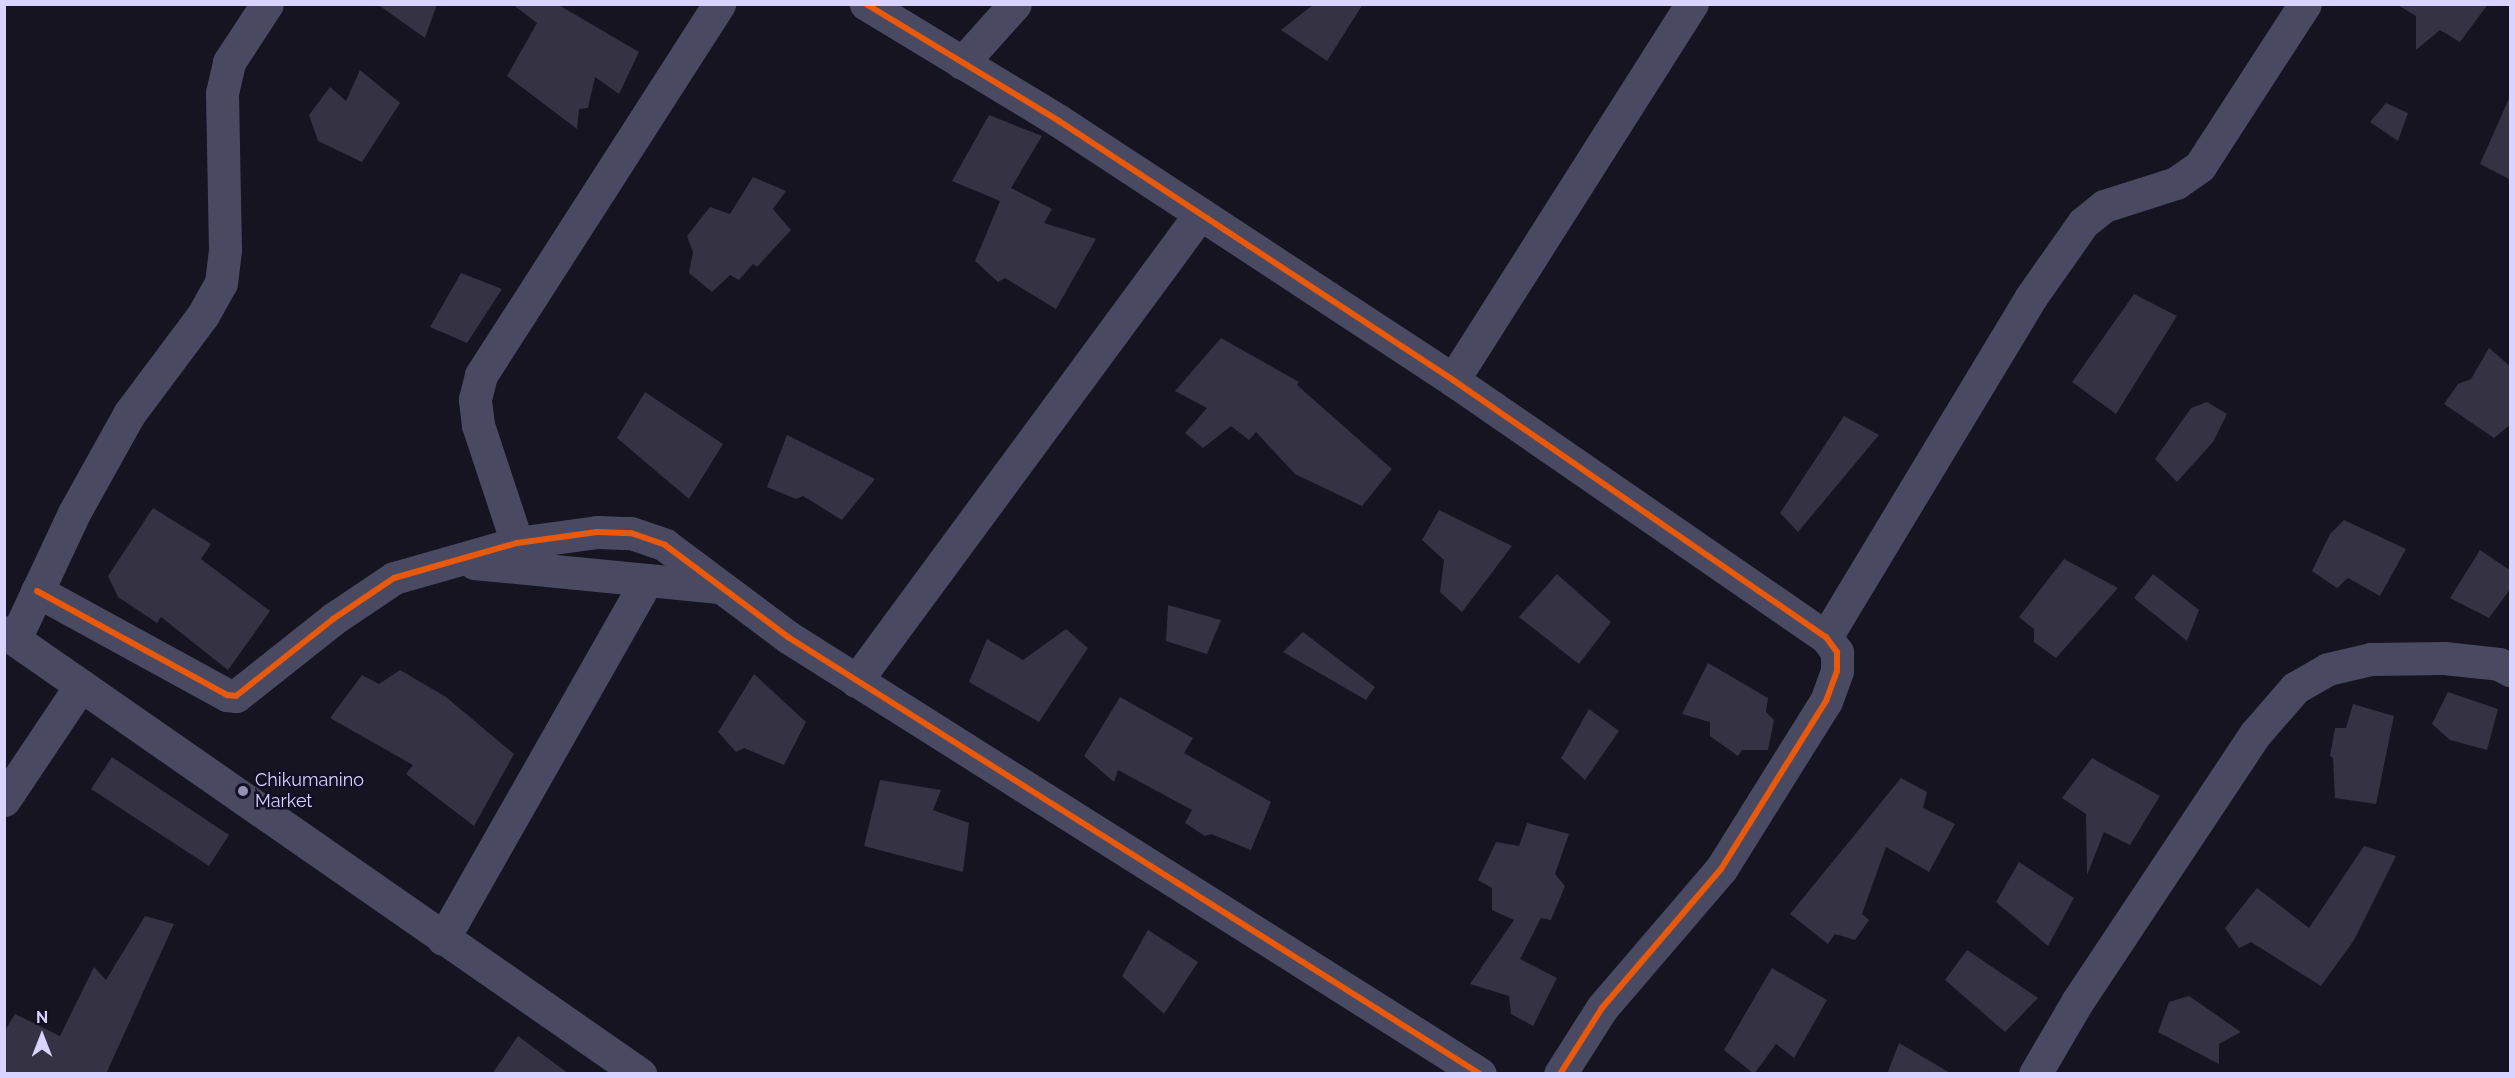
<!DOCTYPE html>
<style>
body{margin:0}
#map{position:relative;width:2515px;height:1078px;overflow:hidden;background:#161421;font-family:Raleway,sans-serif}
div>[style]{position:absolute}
.building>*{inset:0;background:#343243}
.street>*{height:33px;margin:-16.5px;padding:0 16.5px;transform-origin:16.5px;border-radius:16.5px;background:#4a4962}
.cycleway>*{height:6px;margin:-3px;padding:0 3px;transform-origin:3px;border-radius:3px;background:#e8590c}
.dots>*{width:16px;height:16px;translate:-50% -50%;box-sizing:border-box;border:3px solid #130f26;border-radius:50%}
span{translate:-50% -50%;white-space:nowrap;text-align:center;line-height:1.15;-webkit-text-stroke:5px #130f26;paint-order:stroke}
.poi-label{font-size:18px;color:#d9d4ff}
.left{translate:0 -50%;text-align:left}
.frame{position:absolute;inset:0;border:6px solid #d9d4ff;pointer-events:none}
.north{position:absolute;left:12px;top:1006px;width:60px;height:60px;-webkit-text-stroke:4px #130f26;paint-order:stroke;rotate:0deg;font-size:16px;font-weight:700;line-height:24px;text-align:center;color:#d9d4ff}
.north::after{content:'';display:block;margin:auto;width:21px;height:27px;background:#d9d4ff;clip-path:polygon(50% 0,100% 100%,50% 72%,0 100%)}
</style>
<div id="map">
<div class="building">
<i style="clip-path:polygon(377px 4px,437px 4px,425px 38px)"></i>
<i style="clip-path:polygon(512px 4px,557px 4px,639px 52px,619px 94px,595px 77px,588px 108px,579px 109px,577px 129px,507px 76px,537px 23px)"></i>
<i style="clip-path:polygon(1314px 4px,1363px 4px,1327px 61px,1281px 30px)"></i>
<i style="clip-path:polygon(2396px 4px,2488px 4px,2460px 42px,2440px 30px,2416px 50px,2416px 16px)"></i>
<i style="clip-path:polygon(360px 70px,400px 103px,362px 162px,318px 141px,309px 115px,330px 87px,346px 101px)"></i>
<i style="clip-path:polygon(2511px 94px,2511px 180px,2480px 164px)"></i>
<i style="clip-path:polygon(2386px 103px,2408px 113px,2398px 141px,2370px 122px)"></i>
<i style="clip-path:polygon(989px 115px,1042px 136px,1011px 188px,1052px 209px,1044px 223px,1096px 239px,1056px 309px,1005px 278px,998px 282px,975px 261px,1000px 201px,952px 181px)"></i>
<i style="clip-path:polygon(753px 177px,786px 191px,773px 209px,791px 230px,757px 267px,753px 264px,739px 280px,730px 275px,712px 292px,689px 273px,693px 252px,687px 236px,710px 207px,730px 214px)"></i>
<i style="clip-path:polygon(461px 273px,502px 289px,467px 343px,430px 327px)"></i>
<i style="clip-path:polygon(2134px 294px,2177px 316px,2116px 414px,2072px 382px)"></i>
<i style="clip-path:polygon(1221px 338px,1299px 382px,1297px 385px,1392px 469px,1362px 506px,1295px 474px,1256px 432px,1249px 440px,1231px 426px,1203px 448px,1185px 433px,1207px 408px,1175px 391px)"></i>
<i style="clip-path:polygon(2489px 348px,2511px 367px,2511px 424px,2494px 438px,2444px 404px,2458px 384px,2471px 379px)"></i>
<i style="clip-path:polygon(645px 392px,723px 444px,689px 499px,617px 438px)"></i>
<i style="clip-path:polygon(2207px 402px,2227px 414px,2213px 442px,2177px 482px,2155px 459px,2191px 408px)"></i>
<i style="clip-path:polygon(1844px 416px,1879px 435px,1798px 532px,1780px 513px)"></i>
<i style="clip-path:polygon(787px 435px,875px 479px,842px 520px,803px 496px,796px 499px,767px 487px)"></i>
<i style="clip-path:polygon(153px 508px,211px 544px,201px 559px,270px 611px,228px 670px,161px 617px,157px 623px,118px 597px,108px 576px)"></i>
<i style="clip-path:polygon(1439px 510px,1512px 546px,1462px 612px,1440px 592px,1444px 560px,1422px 540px)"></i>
<i style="clip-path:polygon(2344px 520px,2406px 549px,2380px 596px,2348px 578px,2337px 588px,2312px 571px,2330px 534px)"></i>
<i style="clip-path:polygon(2480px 550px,2511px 571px,2511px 588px,2489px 618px,2450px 598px)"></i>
<i style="clip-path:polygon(2064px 559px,2118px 588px,2056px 658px,2034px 642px,2034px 629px,2019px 617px)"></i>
<i style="clip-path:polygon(1557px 574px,1611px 622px,1579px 664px,1519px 617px)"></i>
<i style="clip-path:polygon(2153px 574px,2199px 610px,2187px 641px,2134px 598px)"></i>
<i style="clip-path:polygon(1168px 605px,1221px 620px,1207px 654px,1166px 641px)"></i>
<i style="clip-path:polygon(1066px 629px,1088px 648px,1039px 722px,969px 682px,987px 639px,1023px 660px)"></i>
<i style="clip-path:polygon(1303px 632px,1375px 687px,1366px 700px,1283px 652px)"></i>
<i style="clip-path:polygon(1708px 663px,1768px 698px,1766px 712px,1774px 720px,1768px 750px,1742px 750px,1738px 756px,1710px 736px,1710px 722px,1682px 714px)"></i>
<i style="clip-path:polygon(400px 670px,446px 697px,514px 754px,474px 826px,406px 774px,413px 765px,330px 718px,362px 675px,379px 684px)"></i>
<i style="clip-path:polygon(754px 674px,806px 722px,784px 765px,744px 748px,736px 752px,718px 732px)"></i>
<i style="clip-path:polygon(2448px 692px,2498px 709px,2487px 750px,2450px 740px,2432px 724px)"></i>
<i style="clip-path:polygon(1120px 697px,1193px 738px,1184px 753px,1271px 802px,1251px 850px,1211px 834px,1205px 836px,1185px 823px,1192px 810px,1118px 770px,1114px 782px,1084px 756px)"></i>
<i style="clip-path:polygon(2353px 704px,2394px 716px,2376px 804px,2335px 798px,2333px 758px,2330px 756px,2335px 728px,2346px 728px)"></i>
<i style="clip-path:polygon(1589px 709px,1619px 731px,1585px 780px,1561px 758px)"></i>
<i style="clip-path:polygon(112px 757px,229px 835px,209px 866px,91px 789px)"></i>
<i style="clip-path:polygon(2092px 758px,2160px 796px,2130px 845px,2104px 832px,2087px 875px,2086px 814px,2062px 798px)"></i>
<i style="clip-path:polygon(1901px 778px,1927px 792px,1923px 808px,1955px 824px,1929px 872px,1886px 847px,1862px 914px,1869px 920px,1855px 940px,1835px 934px,1828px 944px,1790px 914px)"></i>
<i style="clip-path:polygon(880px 780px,941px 790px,933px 810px,969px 823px,963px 872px,864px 846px)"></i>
<i style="clip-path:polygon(1527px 823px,1569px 834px,1555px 874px,1565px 886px,1551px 920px,1541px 918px,1520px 959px,1557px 978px,1533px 1026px,1511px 1014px,1509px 996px,1470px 984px,1514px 920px,1492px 910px,1492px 888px,1478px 880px,1496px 842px,1519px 846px)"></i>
<i style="clip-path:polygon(2364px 846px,2396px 856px,2354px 940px,2321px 986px,2251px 942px,2239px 948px,2225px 928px,2257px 888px,2309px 928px)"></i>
<i style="clip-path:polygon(2019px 862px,2074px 898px,2048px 946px,1996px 902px)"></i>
<i style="clip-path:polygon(145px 916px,174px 924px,106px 1074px,4px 1074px,4px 1032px,15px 1014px,60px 1036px,94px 967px,106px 980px)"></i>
<i style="clip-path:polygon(1148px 930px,1198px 962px,1164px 1014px,1122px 976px)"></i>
<i style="clip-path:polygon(1967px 950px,2038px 998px,2005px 1032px,1945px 980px)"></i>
<i style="clip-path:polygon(1772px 968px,1827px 1000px,1794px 1058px,1776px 1044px,1754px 1074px,1724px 1050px)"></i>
<i style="clip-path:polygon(2189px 996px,2241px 1032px,2219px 1044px,2219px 1064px,2158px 1032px,2169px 1002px)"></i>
<i style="clip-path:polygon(518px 1036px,569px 1074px,492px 1074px)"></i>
<i style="clip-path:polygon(1899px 1043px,1952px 1074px,1887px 1074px)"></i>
</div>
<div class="street">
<i style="left:866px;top:4px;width:226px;rotate:31.2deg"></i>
<i style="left:1059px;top:121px;width:472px;rotate:33.3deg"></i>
<i style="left:1453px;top:380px;width:453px;rotate:34.6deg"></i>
<i style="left:1826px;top:637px;width:19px;rotate:54deg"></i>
<i style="left:1837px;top:652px;width:19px;rotate:90deg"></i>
<i style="left:1837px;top:671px;width:32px;rotate:110deg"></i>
<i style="left:1826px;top:701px;width:198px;rotate:122deg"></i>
<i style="left:1721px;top:869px;width:183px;rotate:130.6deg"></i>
<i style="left:1602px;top:1008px;width:78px;rotate:122.5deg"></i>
<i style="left:962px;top:63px;width:79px;rotate:-48.1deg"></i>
<i style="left:1453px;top:380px;width:446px;rotate:-57.6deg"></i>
<i style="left:517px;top:543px;width:124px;rotate:-108.3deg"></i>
<i style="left:478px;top:425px;width:26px;rotate:-97deg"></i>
<i style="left:475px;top:399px;width:25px;rotate:-76deg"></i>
<i style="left:481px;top:375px;width:441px;rotate:-57.3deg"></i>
<i style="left:474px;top:563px;width:246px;rotate:5.6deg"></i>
<i style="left:37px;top:591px;width:217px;rotate:28.7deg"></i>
<i style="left:227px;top:695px;width:9px;rotate:6deg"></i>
<i style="left:236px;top:696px;width:124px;rotate:-38.4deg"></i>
<i style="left:333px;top:619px;width:73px;rotate:-33.9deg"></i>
<i style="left:394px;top:578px;width:128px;rotate:-15.9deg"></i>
<i style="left:517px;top:543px;width:81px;rotate:-7.8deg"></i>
<i style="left:597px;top:532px;width:34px;rotate:2deg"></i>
<i style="left:631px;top:533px;width:36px;rotate:19deg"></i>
<i style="left:665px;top:545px;width:154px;rotate:36.8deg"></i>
<i style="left:788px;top:637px;width:818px;rotate:32.27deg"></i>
<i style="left:4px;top:632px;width:775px;rotate:34.8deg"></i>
<i style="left:1826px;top:637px;width:397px;rotate:-58.9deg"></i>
<i style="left:2031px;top:297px;width:90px;rotate:-54.9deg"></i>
<i style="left:2083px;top:223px;width:27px;rotate:-39deg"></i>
<i style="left:2104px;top:206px;width:76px;rotate:-17.7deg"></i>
<i style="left:2176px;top:183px;width:29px;rotate:-35deg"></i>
<i style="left:2200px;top:166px;width:193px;rotate:-57.1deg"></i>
<i style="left:15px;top:639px;width:139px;rotate:-64.9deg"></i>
<i style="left:74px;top:513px;width:113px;rotate:-60.9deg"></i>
<i style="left:129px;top:414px;width:124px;rotate:-53.2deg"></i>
<i style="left:203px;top:315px;width:37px;rotate:-61deg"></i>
<i style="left:221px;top:283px;width:33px;rotate:-83deg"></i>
<i style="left:225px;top:250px;width:157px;rotate:-91.1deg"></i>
<i style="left:222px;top:93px;width:32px;rotate:-77deg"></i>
<i style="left:229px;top:62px;width:69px;rotate:-56.8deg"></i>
<i style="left:856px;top:681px;width:580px;rotate:-53.62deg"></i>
<i style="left:4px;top:800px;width:138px;rotate:-56.2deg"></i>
<i style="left:443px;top:939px;width:413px;rotate:-60.4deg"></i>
<i style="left:2035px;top:1074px;width:83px;rotate:-59.7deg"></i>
<i style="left:2077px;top:1002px;width:323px;rotate:-56.4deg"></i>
<i style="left:2256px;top:733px;width:60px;rotate:-49.1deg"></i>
<i style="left:2295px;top:688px;width:38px;rotate:-30deg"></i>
<i style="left:2328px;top:669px;width:44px;rotate:-13.1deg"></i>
<i style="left:2371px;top:659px;width:73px;rotate:-0.8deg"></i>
<i style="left:2444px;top:658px;width:55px;rotate:6.2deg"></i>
<i style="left:2499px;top:664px;width:13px;rotate:29deg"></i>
</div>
<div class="cycleway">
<i style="left:866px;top:4px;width:226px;rotate:31.2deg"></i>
<i style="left:1059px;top:121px;width:472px;rotate:33.3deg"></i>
<i style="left:1453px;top:380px;width:453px;rotate:34.6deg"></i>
<i style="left:1826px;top:637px;width:19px;rotate:54deg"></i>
<i style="left:1837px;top:652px;width:19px;rotate:90deg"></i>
<i style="left:1837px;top:671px;width:32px;rotate:110deg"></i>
<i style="left:1826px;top:701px;width:198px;rotate:122deg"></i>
<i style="left:1721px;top:869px;width:183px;rotate:130.6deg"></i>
<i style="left:1602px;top:1008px;width:78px;rotate:122.5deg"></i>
<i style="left:37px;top:591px;width:217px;rotate:28.7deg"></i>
<i style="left:227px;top:695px;width:9px;rotate:6deg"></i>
<i style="left:236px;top:696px;width:124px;rotate:-38.4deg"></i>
<i style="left:333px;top:619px;width:73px;rotate:-33.9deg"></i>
<i style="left:394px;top:578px;width:128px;rotate:-15.9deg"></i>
<i style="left:517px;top:543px;width:81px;rotate:-7.8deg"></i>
<i style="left:597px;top:532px;width:34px;rotate:2deg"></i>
<i style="left:631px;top:533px;width:36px;rotate:19deg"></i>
<i style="left:665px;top:545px;width:154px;rotate:36.8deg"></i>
<i style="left:788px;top:637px;width:818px;rotate:32.27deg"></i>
</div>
<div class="dots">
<i style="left:243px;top:791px;background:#9591b1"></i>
</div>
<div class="poi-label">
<span class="left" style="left:255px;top:791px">Chikumanino<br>Market</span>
</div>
<div class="frame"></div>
<div class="north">N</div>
</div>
